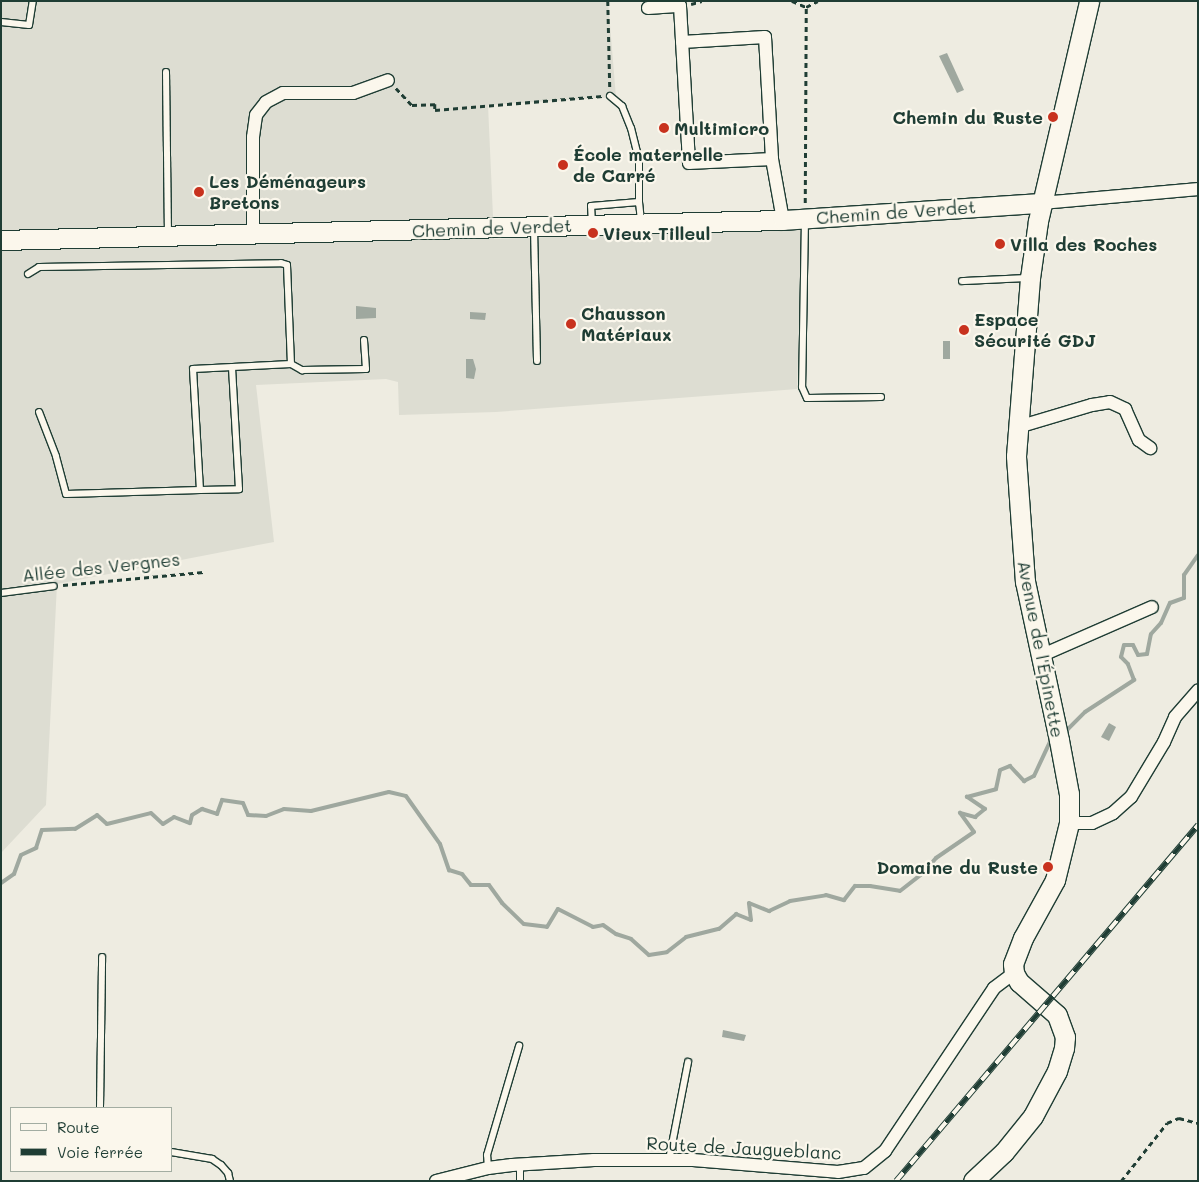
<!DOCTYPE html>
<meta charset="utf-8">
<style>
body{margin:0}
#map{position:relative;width:1199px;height:1182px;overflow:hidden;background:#eeece1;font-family:Mali,sans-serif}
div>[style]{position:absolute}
.built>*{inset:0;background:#ddddd2}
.water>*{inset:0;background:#9fa89f}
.stream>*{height:4px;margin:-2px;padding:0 2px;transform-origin:2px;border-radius:2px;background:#9fa89f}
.path>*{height:2.5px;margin-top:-1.25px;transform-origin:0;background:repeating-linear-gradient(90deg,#1f3d34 0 5px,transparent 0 9px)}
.roads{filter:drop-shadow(1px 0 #1f3d34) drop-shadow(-1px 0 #1f3d34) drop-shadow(0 1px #1f3d34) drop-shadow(0 -1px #1f3d34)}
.lane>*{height:6px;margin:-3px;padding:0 3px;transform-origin:3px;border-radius:3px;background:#fbf7ec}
.street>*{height:12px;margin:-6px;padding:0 6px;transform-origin:6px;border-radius:6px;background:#fbf7ec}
.secondary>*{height:19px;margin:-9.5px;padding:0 9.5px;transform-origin:9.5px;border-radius:9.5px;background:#fbf7ec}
.rail>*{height:5.5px;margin-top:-2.75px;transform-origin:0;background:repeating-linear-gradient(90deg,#fbf7ec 0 11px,#1f3d34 0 22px);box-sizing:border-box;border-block:1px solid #1f3d34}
.dots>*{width:14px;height:14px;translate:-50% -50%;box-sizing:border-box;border:2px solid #fbf7ec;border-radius:50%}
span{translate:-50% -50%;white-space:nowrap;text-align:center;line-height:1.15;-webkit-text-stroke:4.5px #fbf7ec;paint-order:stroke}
.poi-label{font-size:18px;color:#1f3d34;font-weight:700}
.right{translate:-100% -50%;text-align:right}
.left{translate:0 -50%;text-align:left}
.street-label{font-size:18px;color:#1f3d34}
.frame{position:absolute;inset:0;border:2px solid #1f3d34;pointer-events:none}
.legend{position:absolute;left:10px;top:1107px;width:162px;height:65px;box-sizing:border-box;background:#fbf7ec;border:1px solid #a3ada2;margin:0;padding:6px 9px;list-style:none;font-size:15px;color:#1f3d34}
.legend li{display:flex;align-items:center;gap:10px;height:25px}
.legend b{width:25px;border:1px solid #a3ada2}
</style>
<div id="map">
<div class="built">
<i style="clip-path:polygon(1px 1px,608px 1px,616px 97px,488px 105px,494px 239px,802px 228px,797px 389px,496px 412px,399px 415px,398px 382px,386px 379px,256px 385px,274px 542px,57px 584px,46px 805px,1px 853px)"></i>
</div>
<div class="water">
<i style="clip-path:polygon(947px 53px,964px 90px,957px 93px,939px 56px)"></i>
<i style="clip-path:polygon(356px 306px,376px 308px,376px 318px,356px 319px)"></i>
<i style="clip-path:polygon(470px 312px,486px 313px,485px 320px,470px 319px)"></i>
<i style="clip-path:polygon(943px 341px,950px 341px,950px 359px,943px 359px)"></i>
<i style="clip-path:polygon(466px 359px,473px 359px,476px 369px,474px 379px,466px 378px)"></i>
<i style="clip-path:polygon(1109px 723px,1116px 727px,1109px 741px,1101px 737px)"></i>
<i style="clip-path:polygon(723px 1030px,746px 1035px,744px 1041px,722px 1037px)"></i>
</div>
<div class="stream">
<i style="left:1066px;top:731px;width:27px;rotate:-45deg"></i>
<i style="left:1085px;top:712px;width:59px;rotate:-33.1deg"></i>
<i style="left:1134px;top:680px;width:17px;rotate:-111deg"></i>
<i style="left:1128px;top:664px;width:10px;rotate:-135deg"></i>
<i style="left:1121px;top:657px;width:12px;rotate:-76deg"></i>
<i style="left:1124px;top:645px;width:9px"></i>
<i style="left:1133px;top:645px;width:11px;rotate:63deg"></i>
<i style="left:1138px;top:655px;width:9px;rotate:-6deg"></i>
<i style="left:1147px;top:654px;width:20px;rotate:-79deg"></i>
<i style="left:1151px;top:634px;width:15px;rotate:-48deg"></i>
<i style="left:1161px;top:623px;width:22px;rotate:-66deg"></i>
<i style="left:1170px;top:603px;width:15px;rotate:-20deg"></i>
<i style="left:1184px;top:598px;width:23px;rotate:-90deg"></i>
<i style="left:1184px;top:575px;width:24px;rotate:-55deg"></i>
<i style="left:1px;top:883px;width:16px;rotate:-35deg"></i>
<i style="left:14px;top:874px;width:20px;rotate:-70deg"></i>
<i style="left:21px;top:855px;width:17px;rotate:-25deg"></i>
<i style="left:36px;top:848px;width:19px;rotate:-72deg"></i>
<i style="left:42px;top:830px;width:33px;rotate:-2deg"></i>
<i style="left:75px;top:829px;width:26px;rotate:-32deg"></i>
<i style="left:97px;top:815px;width:13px;rotate:42deg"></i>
<i style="left:107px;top:824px;width:45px;rotate:-14deg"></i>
<i style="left:151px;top:813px;width:16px;rotate:43deg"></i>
<i style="left:163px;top:824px;width:13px;rotate:-32deg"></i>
<i style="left:174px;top:817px;width:17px;rotate:21deg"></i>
<i style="left:190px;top:823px;width:8px;rotate:-76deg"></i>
<i style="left:192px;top:815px;width:12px;rotate:-31deg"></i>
<i style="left:202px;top:809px;width:16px;rotate:18deg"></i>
<i style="left:217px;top:814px;width:15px;rotate:-70deg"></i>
<i style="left:222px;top:800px;width:21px;rotate:8deg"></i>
<i style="left:243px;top:803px;width:13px;rotate:67deg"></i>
<i style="left:248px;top:815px;width:18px;rotate:3deg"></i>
<i style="left:266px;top:816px;width:19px;rotate:-21deg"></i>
<i style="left:284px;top:809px;width:27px;rotate:4deg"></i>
<i style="left:311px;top:811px;width:80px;rotate:-13.7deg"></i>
<i style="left:389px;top:792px;width:17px;rotate:13deg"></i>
<i style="left:406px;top:796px;width:59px;rotate:54.7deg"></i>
<i style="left:440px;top:844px;width:28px;rotate:71deg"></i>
<i style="left:449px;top:870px;width:14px;rotate:17deg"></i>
<i style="left:462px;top:874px;width:14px;rotate:51deg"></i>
<i style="left:471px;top:885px;width:18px"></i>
<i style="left:489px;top:885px;width:22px;rotate:54deg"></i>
<i style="left:502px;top:903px;width:30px;rotate:44deg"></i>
<i style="left:524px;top:924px;width:23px;rotate:7deg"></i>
<i style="left:547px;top:927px;width:21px;rotate:-59deg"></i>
<i style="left:558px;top:909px;width:39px;rotate:27deg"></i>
<i style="left:593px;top:927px;width:10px;rotate:-11deg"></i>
<i style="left:603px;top:925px;width:16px;rotate:35deg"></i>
<i style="left:616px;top:934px;width:16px;rotate:18deg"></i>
<i style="left:631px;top:939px;width:24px;rotate:42deg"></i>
<i style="left:649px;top:955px;width:18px;rotate:-9deg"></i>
<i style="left:667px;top:952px;width:24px;rotate:-38deg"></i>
<i style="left:686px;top:937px;width:34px;rotate:-14deg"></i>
<i style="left:719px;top:929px;width:23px;rotate:-41deg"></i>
<i style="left:736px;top:914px;width:16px;rotate:22deg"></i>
<i style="left:751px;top:920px;width:17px;rotate:-97deg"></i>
<i style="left:749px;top:903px;width:22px;rotate:22deg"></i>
<i style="left:769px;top:911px;width:23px;rotate:-25deg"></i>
<i style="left:790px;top:901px;width:36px;rotate:-9deg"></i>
<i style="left:826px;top:895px;width:19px;rotate:16deg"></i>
<i style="left:844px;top:900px;width:18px;rotate:-52deg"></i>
<i style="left:855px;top:886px;width:15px"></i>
<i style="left:870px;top:886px;width:30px;rotate:9deg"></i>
<i style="left:900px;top:891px;width:29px;rotate:-38deg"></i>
<i style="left:923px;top:873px;width:20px;rotate:-49deg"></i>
<i style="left:936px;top:858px;width:46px;rotate:-34.4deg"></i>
<i style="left:974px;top:832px;width:24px;rotate:-126deg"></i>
<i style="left:960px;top:813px;width:16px;rotate:15deg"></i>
<i style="left:975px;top:817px;width:13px;rotate:-39deg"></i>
<i style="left:985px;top:809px;width:22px;rotate:-146deg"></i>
<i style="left:967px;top:797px;width:30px;rotate:-15deg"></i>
<i style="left:996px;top:789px;width:19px;rotate:-78deg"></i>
<i style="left:1000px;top:770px;width:11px;rotate:-22deg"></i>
<i style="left:1010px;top:766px;width:21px;rotate:47deg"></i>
<i style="left:1024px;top:781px;width:11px;rotate:-27deg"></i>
<i style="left:1034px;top:776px;width:38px;rotate:-65deg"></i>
</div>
<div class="path">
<i style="left:608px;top:1px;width:87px;rotate:88.7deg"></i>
<i style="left:792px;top:1px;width:15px;rotate:23deg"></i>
<i style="left:806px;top:7px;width:13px;rotate:-27deg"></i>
<i style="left:691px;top:4px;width:11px;rotate:-15deg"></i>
<i style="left:396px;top:88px;width:23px;rotate:47deg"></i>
<i style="left:412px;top:105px;width:23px;rotate:-2deg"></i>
<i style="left:435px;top:104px;width:6px;rotate:90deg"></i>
<i style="left:435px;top:110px;width:168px;rotate:-4.8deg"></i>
<i style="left:805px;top:203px;width:196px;rotate:-89.7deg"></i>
<i style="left:63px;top:585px;width:141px;rotate:-5.3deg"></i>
<i style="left:1121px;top:1181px;width:74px;rotate:-51.6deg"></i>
<i style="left:1167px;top:1123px;width:13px;rotate:-23deg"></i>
<i style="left:1179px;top:1118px;width:20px;rotate:15deg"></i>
</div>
<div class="roads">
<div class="lane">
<i style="left:1px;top:22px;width:28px;rotate:6deg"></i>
<i style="left:29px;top:25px;width:24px;rotate:-81deg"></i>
<i style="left:166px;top:72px;width:163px;rotate:89.3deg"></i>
<i style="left:610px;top:96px;width:16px;rotate:40deg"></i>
<i style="left:622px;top:106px;width:24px;rotate:68deg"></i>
<i style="left:631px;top:128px;width:32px;rotate:76deg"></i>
<i style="left:639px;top:159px;width:45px;rotate:90deg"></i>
<i style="left:805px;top:219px;width:168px;rotate:91deg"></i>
<i style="left:802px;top:387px;width:12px;rotate:66deg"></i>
<i style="left:807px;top:398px;width:74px;rotate:-0.8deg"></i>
<i style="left:592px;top:224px;width:18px;rotate:-93deg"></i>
<i style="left:591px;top:206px;width:48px;rotate:-4.8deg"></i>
<i style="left:639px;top:202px;width:19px;rotate:84deg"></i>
<i style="left:534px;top:228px;width:133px;rotate:88.7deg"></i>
<i style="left:28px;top:274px;width:13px;rotate:-32deg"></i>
<i style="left:39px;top:267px;width:242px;rotate:-0.9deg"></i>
<i style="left:281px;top:263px;width:6px;rotate:18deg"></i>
<i style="left:287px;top:265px;width:99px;rotate:87.7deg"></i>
<i style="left:291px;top:364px;width:98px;rotate:177.1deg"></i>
<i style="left:193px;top:369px;width:121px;rotate:86.7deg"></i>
<i style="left:200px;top:490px;width:134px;rotate:178.3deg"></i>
<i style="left:66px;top:494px;width:39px;rotate:-105deg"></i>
<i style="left:56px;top:456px;width:47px;rotate:-111.1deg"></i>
<i style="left:962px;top:281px;width:67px;rotate:-2.6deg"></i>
<i style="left:291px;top:364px;width:13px;rotate:29deg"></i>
<i style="left:302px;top:370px;width:64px;rotate:-0.9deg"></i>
<i style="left:366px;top:369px;width:29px;rotate:-94deg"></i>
<i style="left:200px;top:490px;width:39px;rotate:-1deg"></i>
<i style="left:239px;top:489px;width:122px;rotate:-93.3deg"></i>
<i style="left:1px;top:593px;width:53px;rotate:-7.5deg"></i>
<i style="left:100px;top:1108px;width:151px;rotate:-89.2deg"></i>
<i style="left:171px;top:1152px;width:42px;rotate:9.7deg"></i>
<i style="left:212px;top:1159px;width:11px;rotate:34deg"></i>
<i style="left:221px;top:1165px;width:11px;rotate:49deg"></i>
<i style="left:228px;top:1173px;width:8px;rotate:76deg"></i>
<i style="left:669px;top:1160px;width:100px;rotate:-79deg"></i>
<i style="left:488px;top:1168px;width:13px;rotate:-94deg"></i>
<i style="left:487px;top:1155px;width:114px;rotate:-73.6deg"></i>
<i style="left:520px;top:1181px;width:17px;rotate:-90deg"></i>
</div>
<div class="street">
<i style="left:648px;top:8px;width:32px;rotate:-4deg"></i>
<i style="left:680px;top:6px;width:157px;rotate:86.7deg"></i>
<i style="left:689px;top:163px;width:83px;rotate:-2.8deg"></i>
<i style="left:682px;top:42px;width:83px;rotate:-3.4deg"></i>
<i style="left:765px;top:37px;width:122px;rotate:86.7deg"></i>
<i style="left:772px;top:159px;width:62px;rotate:79.8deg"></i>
<i style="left:1042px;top:203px;width:157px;rotate:-5.1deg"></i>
<i style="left:253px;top:234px;width:97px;rotate:-90deg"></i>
<i style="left:253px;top:137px;width:22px;rotate:-82deg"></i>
<i style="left:256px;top:115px;width:16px;rotate:-52deg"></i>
<i style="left:266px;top:102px;width:19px;rotate:-28deg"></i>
<i style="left:283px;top:93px;width:70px"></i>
<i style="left:353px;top:93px;width:37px;rotate:-20deg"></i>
<i style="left:1018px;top:427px;width:77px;rotate:-16.6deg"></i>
<i style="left:1092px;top:405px;width:18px;rotate:-9deg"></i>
<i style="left:1110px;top:402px;width:17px;rotate:25deg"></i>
<i style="left:1125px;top:409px;width:34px;rotate:66deg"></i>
<i style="left:1139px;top:440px;width:14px;rotate:36deg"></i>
<i style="left:1040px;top:656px;width:122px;rotate:-23.6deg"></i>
<i style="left:1069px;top:823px;width:23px"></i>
<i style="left:1092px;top:823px;width:23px;rotate:-25deg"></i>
<i style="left:1113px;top:813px;width:24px;rotate:-42deg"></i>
<i style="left:1131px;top:797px;width:64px;rotate:-59deg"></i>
<i style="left:1164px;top:742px;width:27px;rotate:-66deg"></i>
<i style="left:1175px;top:717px;width:35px;rotate:-49deg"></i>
<i style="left:436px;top:1181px;width:54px;rotate:-14deg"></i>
<i style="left:488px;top:1168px;width:24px;rotate:-7deg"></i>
<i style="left:512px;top:1165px;width:82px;rotate:-3.5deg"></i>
<i style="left:594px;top:1160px;width:99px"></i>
<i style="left:693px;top:1160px;width:145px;rotate:4.7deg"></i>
<i style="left:838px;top:1172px;width:26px;rotate:-9deg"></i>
<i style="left:864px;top:1168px;width:27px;rotate:-39deg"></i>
<i style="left:885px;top:1151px;width:196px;rotate:-56.2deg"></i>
<i style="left:994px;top:988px;width:25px;rotate:-37deg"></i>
</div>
<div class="secondary">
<i style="left:1px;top:240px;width:782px;rotate:-1.47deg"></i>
<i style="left:783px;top:220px;width:260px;rotate:-3.8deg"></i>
<i style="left:973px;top:1181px;width:42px;rotate:-43.1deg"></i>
<i style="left:1004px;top:1152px;width:46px;rotate:-51.1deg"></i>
<i style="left:1033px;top:1116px;width:51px;rotate:-61.9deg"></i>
<i style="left:1057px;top:1071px;width:24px;rotate:-73deg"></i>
<i style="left:1064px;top:1048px;width:11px;rotate:-85deg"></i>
<i style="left:1065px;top:1037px;width:23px;rotate:-110deg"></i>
<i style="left:1057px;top:1015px;width:50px;rotate:-139deg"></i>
<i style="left:1019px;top:982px;width:10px;rotate:-119deg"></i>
<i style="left:1014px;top:973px;width:9px;rotate:-96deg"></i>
<i style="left:1013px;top:964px;width:28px;rotate:-69deg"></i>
<i style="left:1023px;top:938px;width:66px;rotate:-61.1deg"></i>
<i style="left:1055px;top:880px;width:59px;rotate:-76.2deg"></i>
<i style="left:1069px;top:823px;width:29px;rotate:-90deg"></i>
<i style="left:1069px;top:794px;width:55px;rotate:-100.5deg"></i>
<i style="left:1059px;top:740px;width:162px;rotate:-102.1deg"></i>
<i style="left:1025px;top:582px;width:126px;rotate:-94.1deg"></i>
<i style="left:1016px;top:456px;width:179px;rotate:-85.5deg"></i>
<i style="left:1030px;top:278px;width:58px;rotate:-82deg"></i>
<i style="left:1038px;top:221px;width:226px;rotate:-76.9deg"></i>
</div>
</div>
<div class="rail">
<i style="left:896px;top:1181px;width:467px;rotate:-49.7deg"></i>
</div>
<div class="dots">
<i style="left:1053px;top:117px;background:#c8321e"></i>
<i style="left:664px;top:128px;background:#c8321e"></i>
<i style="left:563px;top:165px;background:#c8321e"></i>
<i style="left:199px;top:192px;background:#c8321e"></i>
<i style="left:593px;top:233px;background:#c8321e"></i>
<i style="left:1000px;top:244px;background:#c8321e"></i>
<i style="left:571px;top:324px;background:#c8321e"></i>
<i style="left:964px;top:330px;background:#c8321e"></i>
<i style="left:1048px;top:867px;background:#c8321e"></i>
</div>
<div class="poi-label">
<span class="right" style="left:1043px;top:117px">Chemin du Ruste</span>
<span class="left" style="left:674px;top:128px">Multimicro</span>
<span class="left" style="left:573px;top:165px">École maternelle<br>de Carré</span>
<span class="left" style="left:209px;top:192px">Les Déménageurs<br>Bretons</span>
<span class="left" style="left:603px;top:233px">Vieux Tilleul</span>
<span class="left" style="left:1010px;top:244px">Villa des Roches</span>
<span class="left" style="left:581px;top:324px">Chausson<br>Matériaux</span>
<span class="left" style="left:974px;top:330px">Espace<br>Sécurité GDJ</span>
<span class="right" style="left:1038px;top:867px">Domaine du Ruste</span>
</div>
<div class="street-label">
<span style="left:896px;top:212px;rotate:-4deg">Chemin de Verdet</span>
<span style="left:492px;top:228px;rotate:-2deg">Chemin de Verdet</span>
<span style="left:101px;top:567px;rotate:-6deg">Allée des Vergnes</span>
<span style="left:1041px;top:649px;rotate:79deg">Avenue de l'Épinette</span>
<span style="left:744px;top:1148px;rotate:3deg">Route de Jaugueblanc</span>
</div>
<div class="frame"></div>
<ul class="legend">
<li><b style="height:6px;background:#fbf7ec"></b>Route</li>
<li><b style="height:6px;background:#1f3d34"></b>Voie ferrée</li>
</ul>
</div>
